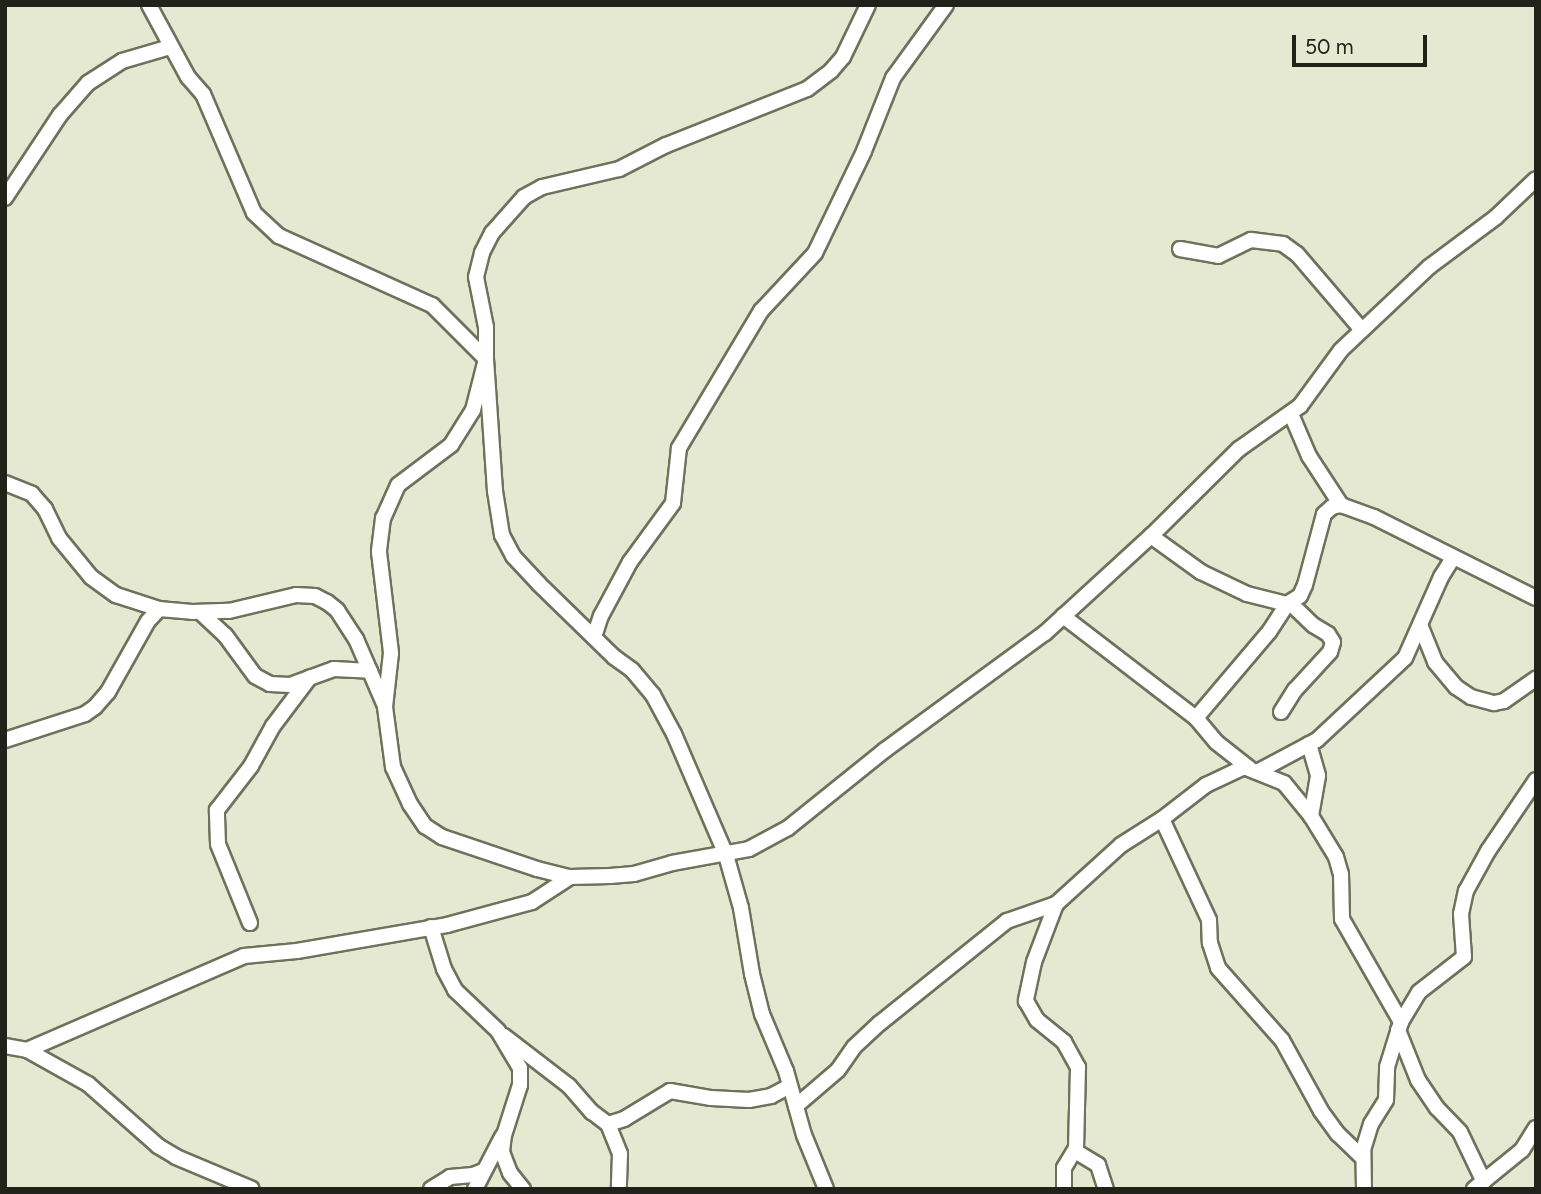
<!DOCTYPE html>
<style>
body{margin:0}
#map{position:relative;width:1541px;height:1194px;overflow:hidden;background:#e6e9d2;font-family:Figtree,sans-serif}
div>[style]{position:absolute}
.roads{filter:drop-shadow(2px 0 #6f715d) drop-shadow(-2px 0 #6f715d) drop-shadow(0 2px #6f715d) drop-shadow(0 -2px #6f715d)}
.street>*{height:14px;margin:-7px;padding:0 7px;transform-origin:7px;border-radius:7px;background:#fff}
span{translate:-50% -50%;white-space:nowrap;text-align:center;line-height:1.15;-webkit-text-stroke:5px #e6e9d2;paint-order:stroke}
.frame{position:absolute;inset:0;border:7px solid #212219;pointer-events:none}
.scale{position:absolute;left:1292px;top:35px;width:135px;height:32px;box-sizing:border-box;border:4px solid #212219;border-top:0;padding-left:9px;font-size:21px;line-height:24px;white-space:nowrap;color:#212219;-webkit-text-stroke:5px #e6e9d2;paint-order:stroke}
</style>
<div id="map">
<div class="roads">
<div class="street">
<i style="left:149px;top:5px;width:82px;rotate:61.6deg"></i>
<i style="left:188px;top:77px;width:23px;rotate:49deg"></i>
<i style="left:203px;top:94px;width:129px;rotate:66.8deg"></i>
<i style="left:254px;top:213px;width:34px;rotate:43deg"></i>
<i style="left:279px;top:236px;width:168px;rotate:24.3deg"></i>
<i style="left:432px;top:305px;width:76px;rotate:45deg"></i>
<i style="left:486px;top:359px;width:132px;rotate:86.1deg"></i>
<i style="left:495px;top:491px;width:45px;rotate:81deg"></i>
<i style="left:502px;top:535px;width:24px;rotate:62deg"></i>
<i style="left:513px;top:556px;width:38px;rotate:47deg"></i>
<i style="left:539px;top:584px;width:105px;rotate:44.2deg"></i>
<i style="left:614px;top:657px;width:22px;rotate:36deg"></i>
<i style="left:632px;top:670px;width:33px;rotate:50deg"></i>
<i style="left:653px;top:695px;width:44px;rotate:61.7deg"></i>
<i style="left:674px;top:734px;width:132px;rotate:66.7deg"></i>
<i style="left:726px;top:855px;width:55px;rotate:74.2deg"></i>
<i style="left:741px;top:908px;width:67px;rotate:80.5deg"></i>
<i style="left:752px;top:974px;width:41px;rotate:76deg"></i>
<i style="left:762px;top:1014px;width:62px;rotate:67.2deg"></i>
<i style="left:786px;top:1071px;width:66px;rotate:74.3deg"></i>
<i style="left:804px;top:1135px;width:58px;rotate:67.8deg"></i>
<i style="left:868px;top:5px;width:58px;rotate:115.7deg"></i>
<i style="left:843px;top:57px;width:18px;rotate:131deg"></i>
<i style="left:831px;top:71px;width:30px;rotate:143deg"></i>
<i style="left:807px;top:89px;width:152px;rotate:158.3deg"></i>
<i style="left:666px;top:145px;width:53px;rotate:152.9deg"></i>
<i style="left:619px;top:169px;width:79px;rotate:166.8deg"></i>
<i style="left:542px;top:187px;width:21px;rotate:151deg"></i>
<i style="left:524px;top:197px;width:48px;rotate:131.6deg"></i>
<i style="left:492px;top:233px;width:22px;rotate:117deg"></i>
<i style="left:482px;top:253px;width:25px;rotate:104deg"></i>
<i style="left:476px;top:277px;width:51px;rotate:78.7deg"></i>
<i style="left:486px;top:327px;width:32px;rotate:90deg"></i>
<i style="left:486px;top:359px;width:53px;rotate:104.3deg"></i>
<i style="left:473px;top:410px;width:41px;rotate:122.2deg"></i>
<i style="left:451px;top:445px;width:66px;rotate:143deg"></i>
<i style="left:398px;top:485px;width:36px;rotate:114deg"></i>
<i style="left:383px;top:518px;width:34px;rotate:97deg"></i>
<i style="left:379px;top:552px;width:102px;rotate:83.2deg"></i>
<i style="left:391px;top:653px;width:54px;rotate:96.3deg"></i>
<i style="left:385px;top:707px;width:61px;rotate:82.4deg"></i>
<i style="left:393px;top:767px;width:41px;rotate:65.3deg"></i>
<i style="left:410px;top:804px;width:27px;rotate:56deg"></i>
<i style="left:425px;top:826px;width:20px;rotate:33deg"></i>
<i style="left:442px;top:837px;width:100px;rotate:18.6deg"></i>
<i style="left:537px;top:869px;width:34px;rotate:14deg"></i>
<i style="left:570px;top:877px;width:40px;rotate:-1.4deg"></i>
<i style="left:610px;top:876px;width:24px;rotate:-5deg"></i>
<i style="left:634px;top:874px;width:40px;rotate:-16deg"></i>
<i style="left:672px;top:863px;width:78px;rotate:-10.3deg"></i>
<i style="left:749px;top:849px;width:44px;rotate:-28.3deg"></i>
<i style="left:788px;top:828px;width:124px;rotate:-38.8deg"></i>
<i style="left:885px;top:750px;width:198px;rotate:-36.2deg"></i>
<i style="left:1045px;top:633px;width:144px;rotate:-42.5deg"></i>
<i style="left:1151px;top:536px;width:124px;rotate:-44.7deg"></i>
<i style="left:1239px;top:449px;width:75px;rotate:-35.2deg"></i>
<i style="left:1300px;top:406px;width:69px;rotate:-53.8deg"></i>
<i style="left:1341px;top:350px;width:121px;rotate:-43.3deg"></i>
<i style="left:1429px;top:267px;width:84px;rotate:-36.7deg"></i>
<i style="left:1496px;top:217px;width:55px;rotate:-43.5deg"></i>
<i style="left:5px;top:198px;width:100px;rotate:-56.5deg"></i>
<i style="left:60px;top:115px;width:43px;rotate:-48.8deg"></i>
<i style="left:88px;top:83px;width:40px;rotate:-32.9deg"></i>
<i style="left:122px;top:61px;width:50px;rotate:-16.3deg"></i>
<i style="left:1180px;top:249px;width:39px;rotate:10deg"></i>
<i style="left:1218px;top:256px;width:37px;rotate:-26deg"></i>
<i style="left:1251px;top:240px;width:32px;rotate:7deg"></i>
<i style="left:1283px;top:244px;width:17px;rotate:36deg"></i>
<i style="left:1297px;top:254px;width:100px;rotate:49.5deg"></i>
<i style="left:1291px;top:414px;width:46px;rotate:66.8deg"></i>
<i style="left:1309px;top:456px;width:59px;rotate:56.9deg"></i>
<i style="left:5px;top:483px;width:29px;rotate:22deg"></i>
<i style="left:32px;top:494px;width:20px;rotate:49deg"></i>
<i style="left:45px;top:509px;width:32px;rotate:64deg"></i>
<i style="left:59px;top:538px;width:50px;rotate:50.6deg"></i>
<i style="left:91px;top:577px;width:31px;rotate:36deg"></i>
<i style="left:116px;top:595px;width:45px;rotate:18deg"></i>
<i style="left:159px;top:609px;width:33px;rotate:5deg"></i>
<i style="left:192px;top:612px;width:37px;rotate:-2deg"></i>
<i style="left:229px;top:611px;width:69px;rotate:-13.4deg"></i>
<i style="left:296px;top:595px;width:19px;rotate:3deg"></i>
<i style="left:315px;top:596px;width:13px;rotate:27deg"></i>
<i style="left:327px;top:602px;width:13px;rotate:39deg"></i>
<i style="left:337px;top:610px;width:35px;rotate:57deg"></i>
<i style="left:356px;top:639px;width:73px;rotate:66.6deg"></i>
<i style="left:1151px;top:536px;width:62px;rotate:35.8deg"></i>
<i style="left:1201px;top:572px;width:51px;rotate:25.6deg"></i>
<i style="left:1247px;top:594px;width:41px;rotate:14deg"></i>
<i style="left:1287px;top:604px;width:15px;rotate:-32deg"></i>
<i style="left:1300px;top:596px;width:12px;rotate:-66deg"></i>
<i style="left:1305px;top:585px;width:73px;rotate:-75deg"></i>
<i style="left:1324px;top:514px;width:11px;rotate:-41deg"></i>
<i style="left:1332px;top:507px;width:9px;rotate:-13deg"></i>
<i style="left:1341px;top:505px;width:35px;rotate:20deg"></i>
<i style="left:1374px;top:517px;width:181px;rotate:26.6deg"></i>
<i style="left:200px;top:612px;width:34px;rotate:43deg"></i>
<i style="left:225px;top:635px;width:51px;rotate:53.8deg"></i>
<i style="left:255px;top:676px;width:17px;rotate:28deg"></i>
<i style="left:270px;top:684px;width:20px;rotate:3deg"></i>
<i style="left:290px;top:685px;width:47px;rotate:-20deg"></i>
<i style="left:334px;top:669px;width:36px;rotate:3deg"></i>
<i style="left:1063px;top:616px;width:168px;rotate:37.5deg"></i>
<i style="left:1196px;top:718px;width:31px;rotate:50deg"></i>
<i style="left:1216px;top:742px;width:42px;rotate:38.2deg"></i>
<i style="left:1421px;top:627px;width:38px;rotate:68deg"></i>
<i style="left:1435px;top:662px;width:33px;rotate:50deg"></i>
<i style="left:1456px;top:687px;width:18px;rotate:34deg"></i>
<i style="left:1471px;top:697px;width:24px;rotate:15deg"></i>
<i style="left:1494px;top:703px;width:10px;rotate:-11deg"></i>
<i style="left:1504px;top:701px;width:39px;rotate:-35deg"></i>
<i style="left:594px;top:637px;width:22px;rotate:-72deg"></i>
<i style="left:601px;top:616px;width:61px;rotate:-61.8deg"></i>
<i style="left:630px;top:562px;width:73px;rotate:-53.9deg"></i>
<i style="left:673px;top:503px;width:55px;rotate:-83.8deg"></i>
<i style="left:679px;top:448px;width:160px;rotate:-59.1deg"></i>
<i style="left:761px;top:311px;width:79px;rotate:-47deg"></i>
<i style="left:815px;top:253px;width:113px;rotate:-64.3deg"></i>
<i style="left:864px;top:151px;width:79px;rotate:-68.3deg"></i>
<i style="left:893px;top:78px;width:90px;rotate:-54deg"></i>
<i style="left:1281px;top:712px;width:26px;rotate:-58deg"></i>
<i style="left:1295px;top:690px;width:52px;rotate:-47.4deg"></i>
<i style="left:1330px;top:652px;width:10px;rotate:-73deg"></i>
<i style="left:1333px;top:642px;width:9px;rotate:-122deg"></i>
<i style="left:1328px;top:634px;width:17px;rotate:-149deg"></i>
<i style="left:1313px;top:625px;width:32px;rotate:-136deg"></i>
<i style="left:1196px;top:718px;width:113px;rotate:-49.7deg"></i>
<i style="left:1269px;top:632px;width:33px;rotate:-57deg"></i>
<i style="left:5px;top:740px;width:84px;rotate:-18deg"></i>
<i style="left:85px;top:714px;width:12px;rotate:-35deg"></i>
<i style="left:95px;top:707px;width:20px;rotate:-49deg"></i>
<i style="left:108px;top:692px;width:81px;rotate:-60.6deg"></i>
<i style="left:148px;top:621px;width:16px;rotate:-47deg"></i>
<i style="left:1309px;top:744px;width:33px;rotate:74deg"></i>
<i style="left:1318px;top:776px;width:41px;rotate:99.9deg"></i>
<i style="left:1259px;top:771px;width:66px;rotate:-28.1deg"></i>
<i style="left:1317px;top:740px;width:120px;rotate:-43deg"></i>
<i style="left:1405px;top:658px;width:89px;rotate:-66deg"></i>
<i style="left:1441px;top:577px;width:22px;rotate:-58deg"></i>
<i style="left:1162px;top:819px;width:111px;rotate:65deg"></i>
<i style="left:1209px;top:920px;width:23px;rotate:88deg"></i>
<i style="left:1210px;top:943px;width:26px;rotate:72deg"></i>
<i style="left:1218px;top:968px;width:96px;rotate:48.4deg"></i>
<i style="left:1282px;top:1040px;width:81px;rotate:61.2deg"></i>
<i style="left:1321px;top:1111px;width:29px;rotate:54deg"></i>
<i style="left:1338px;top:1134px;width:35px;rotate:44deg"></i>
<i style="left:1056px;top:904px;width:62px;rotate:110.8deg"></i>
<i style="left:1034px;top:962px;width:40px;rotate:102deg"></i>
<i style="left:1026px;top:1001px;width:22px;rotate:60deg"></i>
<i style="left:1037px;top:1020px;width:35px;rotate:39deg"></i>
<i style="left:1064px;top:1042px;width:29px;rotate:61deg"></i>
<i style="left:1078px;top:1067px;width:81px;rotate:91.4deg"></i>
<i style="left:1076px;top:1148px;width:23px;rotate:121deg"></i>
<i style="left:1064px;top:1168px;width:21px;rotate:90deg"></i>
<i style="left:250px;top:923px;width:85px;rotate:-112.1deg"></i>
<i style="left:218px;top:844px;width:34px;rotate:-92deg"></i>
<i style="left:217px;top:810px;width:56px;rotate:-52.3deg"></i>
<i style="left:251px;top:766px;width:46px;rotate:-61.2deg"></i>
<i style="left:273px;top:726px;width:61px;rotate:-52.9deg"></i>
<i style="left:431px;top:927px;width:44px;rotate:72.8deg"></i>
<i style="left:444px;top:969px;width:24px;rotate:62deg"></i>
<i style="left:455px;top:990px;width:59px;rotate:43.6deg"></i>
<i style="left:498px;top:1031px;width:43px;rotate:59.3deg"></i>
<i style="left:520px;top:1068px;width:17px;rotate:90deg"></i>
<i style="left:520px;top:1085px;width:52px;rotate:107.7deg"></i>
<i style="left:504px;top:1135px;width:17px;rotate:97deg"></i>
<i style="left:502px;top:1152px;width:22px;rotate:69deg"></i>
<i style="left:510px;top:1173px;width:21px;rotate:51deg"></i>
<i style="left:1398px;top:1030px;width:54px;rotate:68.2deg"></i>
<i style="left:1418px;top:1080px;width:34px;rotate:56deg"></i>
<i style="left:1437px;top:1108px;width:33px;rotate:46deg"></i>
<i style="left:1460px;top:1132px;width:55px;rotate:64.4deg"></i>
<i style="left:504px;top:1036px;width:82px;rotate:37.6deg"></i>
<i style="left:569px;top:1086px;width:35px;rotate:49deg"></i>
<i style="left:592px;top:1112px;width:20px;rotate:37deg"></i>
<i style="left:608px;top:1124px;width:32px;rotate:68deg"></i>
<i style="left:620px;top:1154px;width:35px;rotate:92deg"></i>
<i style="left:5px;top:1046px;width:22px;rotate:10deg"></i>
<i style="left:27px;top:1050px;width:70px;rotate:29.1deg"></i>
<i style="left:88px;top:1084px;width:94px;rotate:41.5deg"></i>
<i style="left:158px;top:1146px;width:21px;rotate:31deg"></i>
<i style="left:176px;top:1157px;width:82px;rotate:22.8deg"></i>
<i style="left:27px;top:1050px;width:236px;rotate:-23.4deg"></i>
<i style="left:244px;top:956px;width:53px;rotate:-5.4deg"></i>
<i style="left:297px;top:951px;width:152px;rotate:-9.8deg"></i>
<i style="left:447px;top:925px;width:88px;rotate:-15.1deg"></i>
<i style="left:532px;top:902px;width:45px;rotate:-33.3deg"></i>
<i style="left:796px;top:1106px;width:55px;rotate:-40.6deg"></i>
<i style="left:838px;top:1070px;width:28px;rotate:-55deg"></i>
<i style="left:854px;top:1047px;width:35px;rotate:-43deg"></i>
<i style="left:880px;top:1023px;width:163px;rotate:-38.8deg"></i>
<i style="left:1007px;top:921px;width:52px;rotate:-19.1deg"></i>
<i style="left:1056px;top:904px;width:88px;rotate:-42.2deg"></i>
<i style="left:1121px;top:845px;width:49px;rotate:-32.4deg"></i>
<i style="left:1162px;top:819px;width:56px;rotate:-37.7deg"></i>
<i style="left:1206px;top:785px;width:42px;rotate:-25.3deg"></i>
<i style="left:1244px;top:767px;width:43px;rotate:21.8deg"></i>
<i style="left:1284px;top:783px;width:43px;rotate:50.7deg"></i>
<i style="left:1311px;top:816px;width:48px;rotate:58.6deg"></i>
<i style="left:1336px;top:857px;width:18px;rotate:74deg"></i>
<i style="left:1341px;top:874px;width:45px;rotate:88.7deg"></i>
<i style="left:1342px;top:919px;width:119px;rotate:60.2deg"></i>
<i style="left:608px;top:1124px;width:17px;rotate:-17deg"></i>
<i style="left:624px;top:1119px;width:54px;rotate:-31.3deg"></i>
<i style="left:670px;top:1091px;width:42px;rotate:9.7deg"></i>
<i style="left:711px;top:1098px;width:38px;rotate:3deg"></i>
<i style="left:749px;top:1100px;width:22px;rotate:-10deg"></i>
<i style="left:771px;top:1096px;width:21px;rotate:-28deg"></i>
<i style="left:1075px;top:1151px;width:27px;rotate:31deg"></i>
<i style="left:1098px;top:1165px;width:25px;rotate:72deg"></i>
<i style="left:431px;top:1189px;width:22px;rotate:-32deg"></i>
<i style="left:450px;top:1177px;width:23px;rotate:-5deg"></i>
<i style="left:473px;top:1175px;width:11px;rotate:-22deg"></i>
<i style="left:475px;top:1189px;width:59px;rotate:-62.6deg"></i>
<i style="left:1364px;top:1189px;width:39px;rotate:-91deg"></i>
<i style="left:1363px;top:1150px;width:27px;rotate:-73deg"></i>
<i style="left:1371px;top:1124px;width:28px;rotate:-58deg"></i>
<i style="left:1386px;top:1100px;width:33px;rotate:-88deg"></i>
<i style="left:1387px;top:1067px;width:47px;rotate:-72.7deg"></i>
<i style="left:1401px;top:1022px;width:35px;rotate:-59deg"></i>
<i style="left:1419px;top:992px;width:57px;rotate:-37.9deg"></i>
<i style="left:1464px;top:957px;width:43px;rotate:-94deg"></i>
<i style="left:1461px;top:914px;width:24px;rotate:-78deg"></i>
<i style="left:1466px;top:891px;width:46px;rotate:-61.2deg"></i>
<i style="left:1488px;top:851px;width:86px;rotate:-55.9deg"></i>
<i style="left:1474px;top:1189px;width:62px;rotate:-39.1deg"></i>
<i style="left:1522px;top:1150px;width:26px;rotate:-58deg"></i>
</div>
</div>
<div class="frame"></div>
<div class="scale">50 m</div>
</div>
